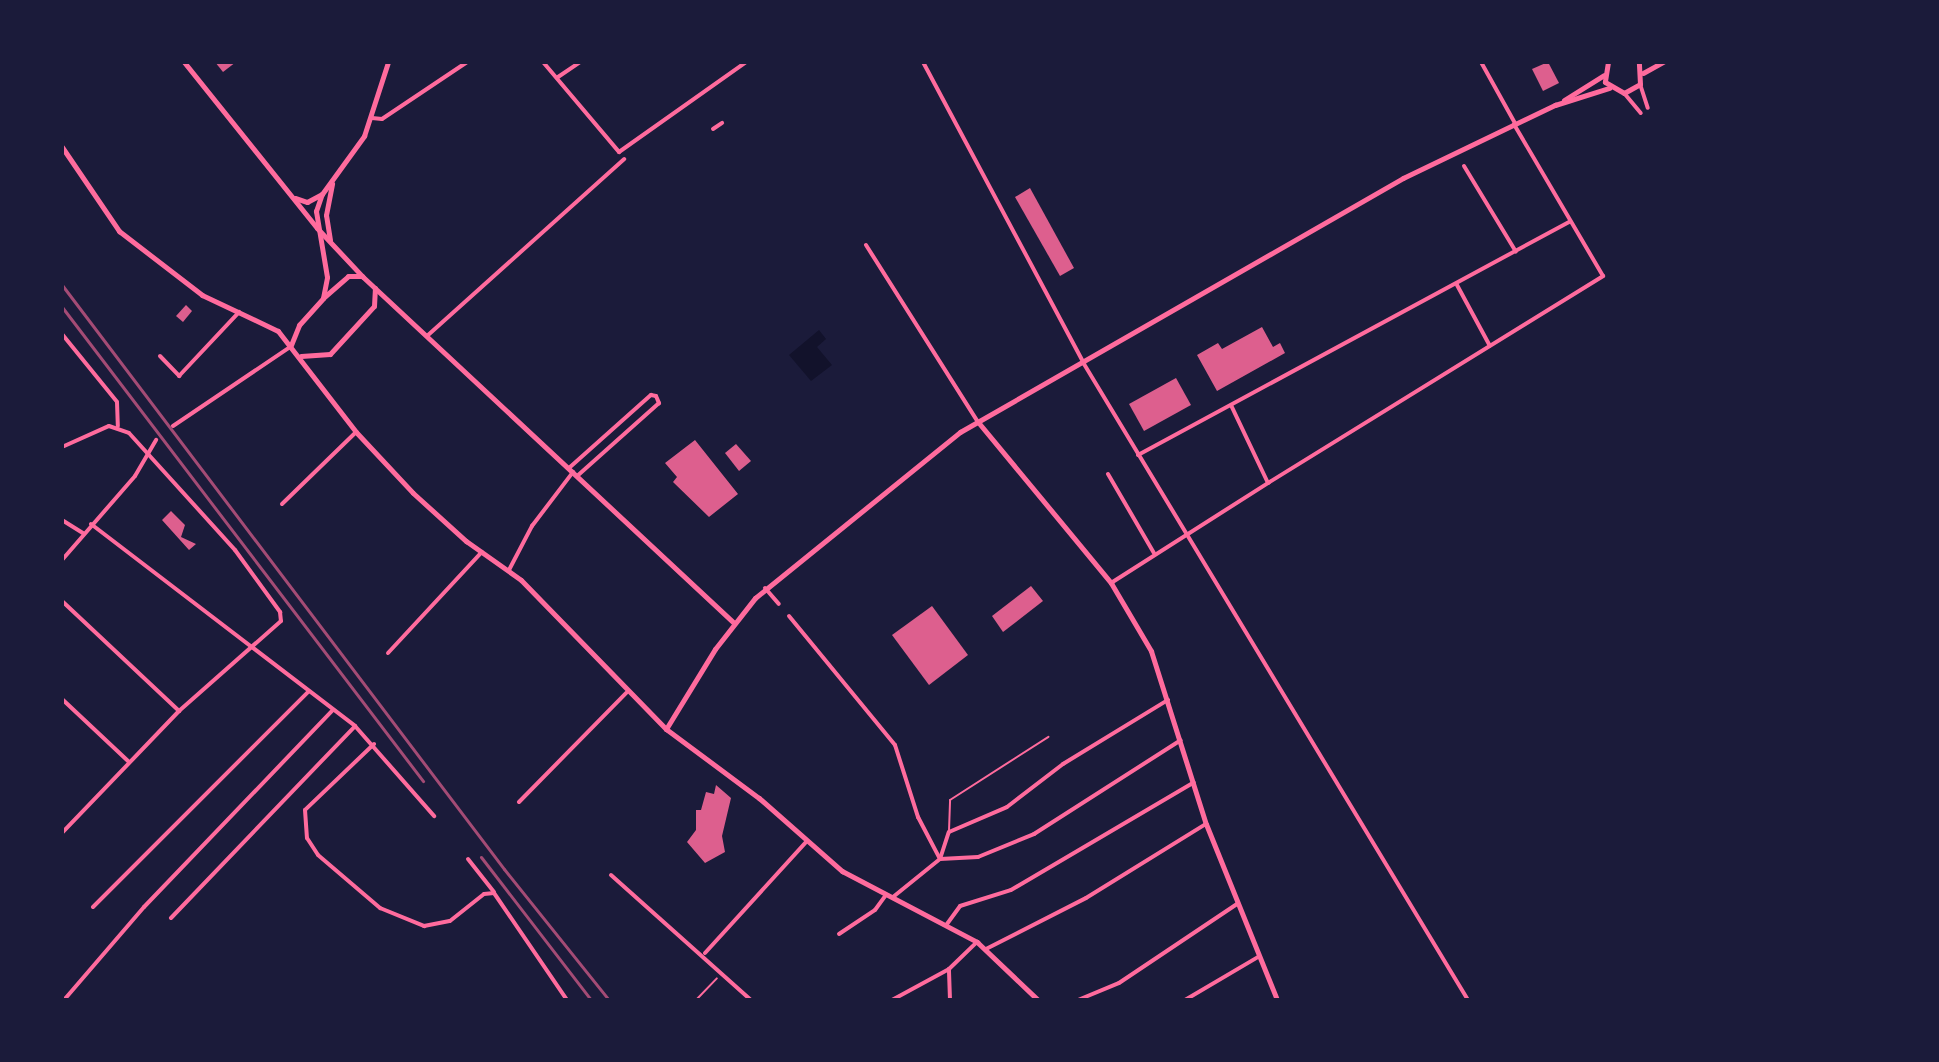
<!DOCTYPE html>
<style>
body{margin:0}
#map{position:relative;width:1939px;height:1062px;overflow:hidden;background:#1b1b3a;font-family:Rubik,sans-serif}
div>[style]{position:absolute}
.water>*{inset:0;background:#12122b}
.building>*{inset:0;background:#dd5f8e}
.path>*{height:2px;margin:-1px;padding:0 1px;transform-origin:1px;border-radius:1px;background:#ff6b9d}
.service>*{height:2px;margin:-1px;padding:0 1px;transform-origin:1px;border-radius:1px;background:#ff6b9d}
.minor>*{height:4px;margin:-2px;padding:0 2px;transform-origin:2px;border-radius:2px;background:#ff6b9d}
.tertiary>*{height:5px;margin:-2.5px;padding:0 2.5px;transform-origin:2.5px;border-radius:2.5px;background:#ff6b9d}
.rail>*{height:3px;margin:-1.5px;padding:0 1.5px;transform-origin:1.5px;border-radius:1.5px;background:#a44b75}
span{translate:-50% -50%;white-space:nowrap;text-align:center;line-height:1.15;-webkit-text-stroke:6px #1b1b3a;paint-order:stroke}
.frame{position:absolute;inset:0;border:64px solid #1b1b3a;pointer-events:none}
</style>
<div id="map">
<div class="water">
<i style="clip-path:polygon(819px 330px,826px 339px,817px 347px,832px 365px,811px 381px,789px 355px)"></i>
</div>
<div class="building">
<i style="clip-path:polygon(215px 62px,236px 62px,223px 72px)"></i>
<i style="clip-path:polygon(1548px 62px,1559px 83px,1543px 91px,1532px 69px)"></i>
<i style="clip-path:polygon(1030px 188px,1074px 268px,1060px 276px,1015px 197px)"></i>
<i style="clip-path:polygon(186px 305px,192px 311px,183px 322px,176px 316px)"></i>
<i style="clip-path:polygon(1262px 327px,1273px 347px,1280px 343px,1285px 353px,1217px 391px,1197px 355px,1218px 343px,1222px 349px)"></i>
<i style="clip-path:polygon(1176px 378px,1191px 405px,1144px 431px,1129px 404px)"></i>
<i style="clip-path:polygon(695px 440px,738px 494px,709px 517px,673px 482px,677px 477px,665px 463px)"></i>
<i style="clip-path:polygon(736px 444px,751px 461px,739px 471px,725px 453px)"></i>
<i style="clip-path:polygon(171px 511px,185px 525px,181px 537px,196px 544px,189px 550px,162px 520px)"></i>
<i style="clip-path:polygon(1031px 586px,1043px 601px,1003px 632px,992px 616px)"></i>
<i style="clip-path:polygon(932px 606px,968px 655px,929px 685px,892px 635px)"></i>
<i style="clip-path:polygon(716px 785px,731px 798px,722px 836px,725px 852px,705px 863px,687px 842px,696px 830px,696px 810px,701px 810px,706px 792px,714px 794px)"></i>
</div>
<div class="path">
<i style="left:696px;top:1000px;width:30px;rotate:-46deg"></i>
</div>
<div class="service">
<i style="left:949px;top:831px;width:31px;rotate:-88deg"></i>
<i style="left:950px;top:800px;width:117px;rotate:-32.7deg"></i>
</div>
<div class="minor">
<i style="left:543px;top:62px;width:118px;rotate:49.8deg"></i>
<i style="left:619px;top:152px;width:156px;rotate:-35.3deg"></i>
<i style="left:923px;top:62px;width:342px;rotate:61.9deg"></i>
<i style="left:1084px;top:364px;width:743px;rotate:58.88deg"></i>
<i style="left:1481px;top:62px;width:70px;rotate:60.9deg"></i>
<i style="left:558px;top:77px;width:27px;rotate:-34deg"></i>
<i style="left:1640px;top:84px;width:25px;rotate:72deg"></i>
<i style="left:1624px;top:93px;width:26px;rotate:50deg"></i>
<i style="left:372px;top:118px;width:10px;rotate:6deg"></i>
<i style="left:382px;top:119px;width:102px;rotate:-33.8deg"></i>
<i style="left:713px;top:129px;width:11px;rotate:-34deg"></i>
<i style="left:1464px;top:166px;width:100px;rotate:58.8deg"></i>
<i style="left:866px;top:245px;width:209px;rotate:57.7deg"></i>
<i style="left:1457px;top:285px;width:69px;rotate:61.6deg"></i>
<i style="left:62px;top:334px;width:87px;rotate:51deg"></i>
<i style="left:117px;top:402px;width:24px;rotate:88deg"></i>
<i style="left:427px;top:336px;width:265px;rotate:-41.9deg"></i>
<i style="left:160px;top:356px;width:28px;rotate:46deg"></i>
<i style="left:179px;top:376px;width:88px;rotate:-46.8deg"></i>
<i style="left:173px;top:426px;width:141px;rotate:-34deg"></i>
<i style="left:62px;top:447px;width:51px;rotate:-24.1deg"></i>
<i style="left:109px;top:426px;width:21px;rotate:19deg"></i>
<i style="left:129px;top:433px;width:158px;rotate:47.8deg"></i>
<i style="left:235px;top:550px;width:77px;rotate:54deg"></i>
<i style="left:280px;top:612px;width:9px;rotate:84deg"></i>
<i style="left:281px;top:621px;width:136px;rotate:138.6deg"></i>
<i style="left:179px;top:711px;width:169px;rotate:133.8deg"></i>
<i style="left:1138px;top:455px;width:490px;rotate:-28.4deg"></i>
<i style="left:569px;top:468px;width:110px;rotate:-41.7deg"></i>
<i style="left:651px;top:395px;width:5px;rotate:11deg"></i>
<i style="left:656px;top:396px;width:8px;rotate:67deg"></i>
<i style="left:659px;top:403px;width:110px;rotate:138.3deg"></i>
<i style="left:1108px;top:474px;width:91px;rotate:59.8deg"></i>
<i style="left:1268px;top:483px;width:394px;rotate:-31.7deg"></i>
<i style="left:1603px;top:276px;width:176px;rotate:-120.4deg"></i>
<i style="left:282px;top:504px;width:103px;rotate:-44.2deg"></i>
<i style="left:62px;top:520px;width:25px;rotate:32deg"></i>
<i style="left:91px;top:524px;width:332px;rotate:37.4deg"></i>
<i style="left:355px;top:726px;width:120px;rotate:48.7deg"></i>
<i style="left:62px;top:560px;width:111px;rotate:-49deg"></i>
<i style="left:135px;top:476px;width:42px;rotate:-59.7deg"></i>
<i style="left:509px;top:570px;width:50px;rotate:-62.4deg"></i>
<i style="left:532px;top:526px;width:68px;rotate:-52.8deg"></i>
<i style="left:1111px;top:583px;width:186px;rotate:-32.5deg"></i>
<i style="left:1268px;top:483px;width:86px;rotate:-115.4deg"></i>
<i style="left:765px;top:588px;width:21px;rotate:49deg"></i>
<i style="left:62px;top:601px;width:161px;rotate:43.2deg"></i>
<i style="left:789px;top:616px;width:167px;rotate:50.6deg"></i>
<i style="left:895px;top:745px;width:76px;rotate:72.3deg"></i>
<i style="left:918px;top:817px;width:47px;rotate:62.4deg"></i>
<i style="left:388px;top:653px;width:138px;rotate:-47.1deg"></i>
<i style="left:62px;top:699px;width:92px;rotate:43.2deg"></i>
<i style="left:374px;top:744px;width:95px;rotate:136.3deg"></i>
<i style="left:305px;top:810px;width:28px;rotate:86deg"></i>
<i style="left:307px;top:838px;width:20px;rotate:57deg"></i>
<i style="left:318px;top:855px;width:82px;rotate:40.5deg"></i>
<i style="left:380px;top:908px;width:48px;rotate:22.2deg"></i>
<i style="left:424px;top:926px;width:26px;rotate:-11deg"></i>
<i style="left:450px;top:921px;width:43px;rotate:-38.5deg"></i>
<i style="left:484px;top:894px;width:10px;rotate:-6deg"></i>
<i style="left:494px;top:893px;width:130px;rotate:55.7deg"></i>
<i style="left:519px;top:802px;width:153px;rotate:-45.5deg"></i>
<i style="left:468px;top:859px;width:42px;rotate:51.8deg"></i>
<i style="left:940px;top:859px;width:28px;rotate:-72deg"></i>
<i style="left:949px;top:832px;width:63px;rotate:-23.3deg"></i>
<i style="left:1007px;top:807px;width:71px;rotate:-37.5deg"></i>
<i style="left:1063px;top:764px;width:123px;rotate:-31.4deg"></i>
<i style="left:611px;top:875px;width:188px;rotate:41.8deg"></i>
<i style="left:893px;top:897px;width:60px;rotate:-39deg"></i>
<i style="left:940px;top:859px;width:38px;rotate:-3deg"></i>
<i style="left:978px;top:857px;width:61px;rotate:-22.3deg"></i>
<i style="left:1034px;top:834px;width:174px;rotate:-32.6deg"></i>
<i style="left:93px;top:907px;width:305px;rotate:-45deg"></i>
<i style="left:171px;top:918px;width:266px;rotate:-46.2deg"></i>
<i style="left:947px;top:924px;width:22px;rotate:-54deg"></i>
<i style="left:960px;top:906px;width:53px;rotate:-17.4deg"></i>
<i style="left:1011px;top:890px;width:212px;rotate:-30.5deg"></i>
<i style="left:839px;top:934px;width:43px;rotate:-33.7deg"></i>
<i style="left:875px;top:910px;width:19px;rotate:-54deg"></i>
<i style="left:986px;top:949px;width:112px;rotate:-27deg"></i>
<i style="left:1086px;top:898px;width:141px;rotate:-31.7deg"></i>
<i style="left:705px;top:953px;width:150px;rotate:-47.7deg"></i>
<i style="left:64px;top:1000px;width:123px;rotate:-49.3deg"></i>
<i style="left:144px;top:907px;width:273px;rotate:-46.2deg"></i>
<i style="left:892px;top:1000px;width:65px;rotate:-28.5deg"></i>
<i style="left:950px;top:1000px;width:31px;rotate:-92deg"></i>
<i style="left:949px;top:969px;width:39px;rotate:-44deg"></i>
<i style="left:1078px;top:1000px;width:44px;rotate:-22.5deg"></i>
<i style="left:1119px;top:983px;width:142px;rotate:-33.8deg"></i>
<i style="left:1185px;top:1000px;width:85px;rotate:-30.5deg"></i>
</div>
<div class="tertiary">
<i style="left:184px;top:62px;width:213px;rotate:51.3deg"></i>
<i style="left:317px;top:228px;width:67px;rotate:46.8deg"></i>
<i style="left:363px;top:277px;width:506px;rotate:43deg"></i>
<i style="left:1608px;top:62px;width:20px;rotate:99deg"></i>
<i style="left:1605px;top:82px;width:22px;rotate:30deg"></i>
<i style="left:1624px;top:93px;width:18px;rotate:-29deg"></i>
<i style="left:1640px;top:84px;width:22px;rotate:-93deg"></i>
<i style="left:1643px;top:73px;width:23px;rotate:-29deg"></i>
<i style="left:1564px;top:100px;width:47px;rotate:-32deg"></i>
<i style="left:62px;top:147px;width:102px;rotate:55.8deg"></i>
<i style="left:119px;top:231px;width:105px;rotate:37.6deg"></i>
<i style="left:202px;top:295px;width:84px;rotate:25.3deg"></i>
<i style="left:278px;top:331px;width:128px;rotate:52.3deg"></i>
<i style="left:356px;top:432px;width:83px;rotate:46.9deg"></i>
<i style="left:413px;top:493px;width:72px;rotate:42.2deg"></i>
<i style="left:466px;top:541px;width:67px;rotate:35.3deg"></i>
<i style="left:521px;top:580px;width:208px;rotate:45.8deg"></i>
<i style="left:666px;top:729px;width:116px;rotate:36.6deg"></i>
<i style="left:759px;top:798px;width:111px;rotate:41.3deg"></i>
<i style="left:842px;top:871px;width:153px;rotate:27.7deg"></i>
<i style="left:977px;top:942px;width:84px;rotate:43.6deg"></i>
<i style="left:295px;top:198px;width:13px;rotate:18deg"></i>
<i style="left:307px;top:202px;width:17px;rotate:-28deg"></i>
<i style="left:330px;top:240px;width:25px;rotate:-99deg"></i>
<i style="left:326px;top:215px;width:32px;rotate:-79deg"></i>
<i style="left:323px;top:298px;width:21px;rotate:-79deg"></i>
<i style="left:327px;top:277px;width:67px;rotate:-99.5deg"></i>
<i style="left:316px;top:211px;width:18px;rotate:-71deg"></i>
<i style="left:322px;top:194px;width:72px;rotate:-54.1deg"></i>
<i style="left:364px;top:136px;width:78px;rotate:-72deg"></i>
<i style="left:291px;top:345px;width:22px;rotate:-68deg"></i>
<i style="left:299px;top:325px;width:36px;rotate:-48deg"></i>
<i style="left:323px;top:298px;width:33px;rotate:-41deg"></i>
<i style="left:348px;top:276px;width:14px"></i>
<i style="left:301px;top:356px;width:29px;rotate:-4deg"></i>
<i style="left:330px;top:354px;width:65px;rotate:-47.5deg"></i>
<i style="left:374px;top:306px;width:18px;rotate:-87deg"></i>
<i style="left:978px;top:422px;width:209px;rotate:50.4deg"></i>
<i style="left:1111px;top:583px;width:79px;rotate:59.5deg"></i>
<i style="left:1151px;top:651px;width:182px;rotate:72.4deg"></i>
<i style="left:1206px;top:824px;width:190px;rotate:68deg"></i>
<i style="left:666px;top:729px;width:94px;rotate:-58.5deg"></i>
<i style="left:715px;top:649px;width:65px;rotate:-51.9deg"></i>
<i style="left:755px;top:598px;width:264px;rotate:-39deg"></i>
<i style="left:960px;top:432px;width:511px;rotate:-29.83deg"></i>
<i style="left:1403px;top:178px;width:169px;rotate:-25.7deg"></i>
<i style="left:1555px;top:105px;width:57px;rotate:-17.5deg"></i>
</div>
<div class="rail">
<i style="left:62px;top:285px;width:732px;rotate:52.88deg"></i>
<i style="left:504px;top:869px;width:168px;rotate:51.3deg"></i>
<i style="left:62px;top:307px;width:596px;rotate:52.71deg"></i>
<i style="left:481px;top:857px;width:180px;rotate:52.4deg"></i>
</div>
<div class="frame"></div>
</div>
